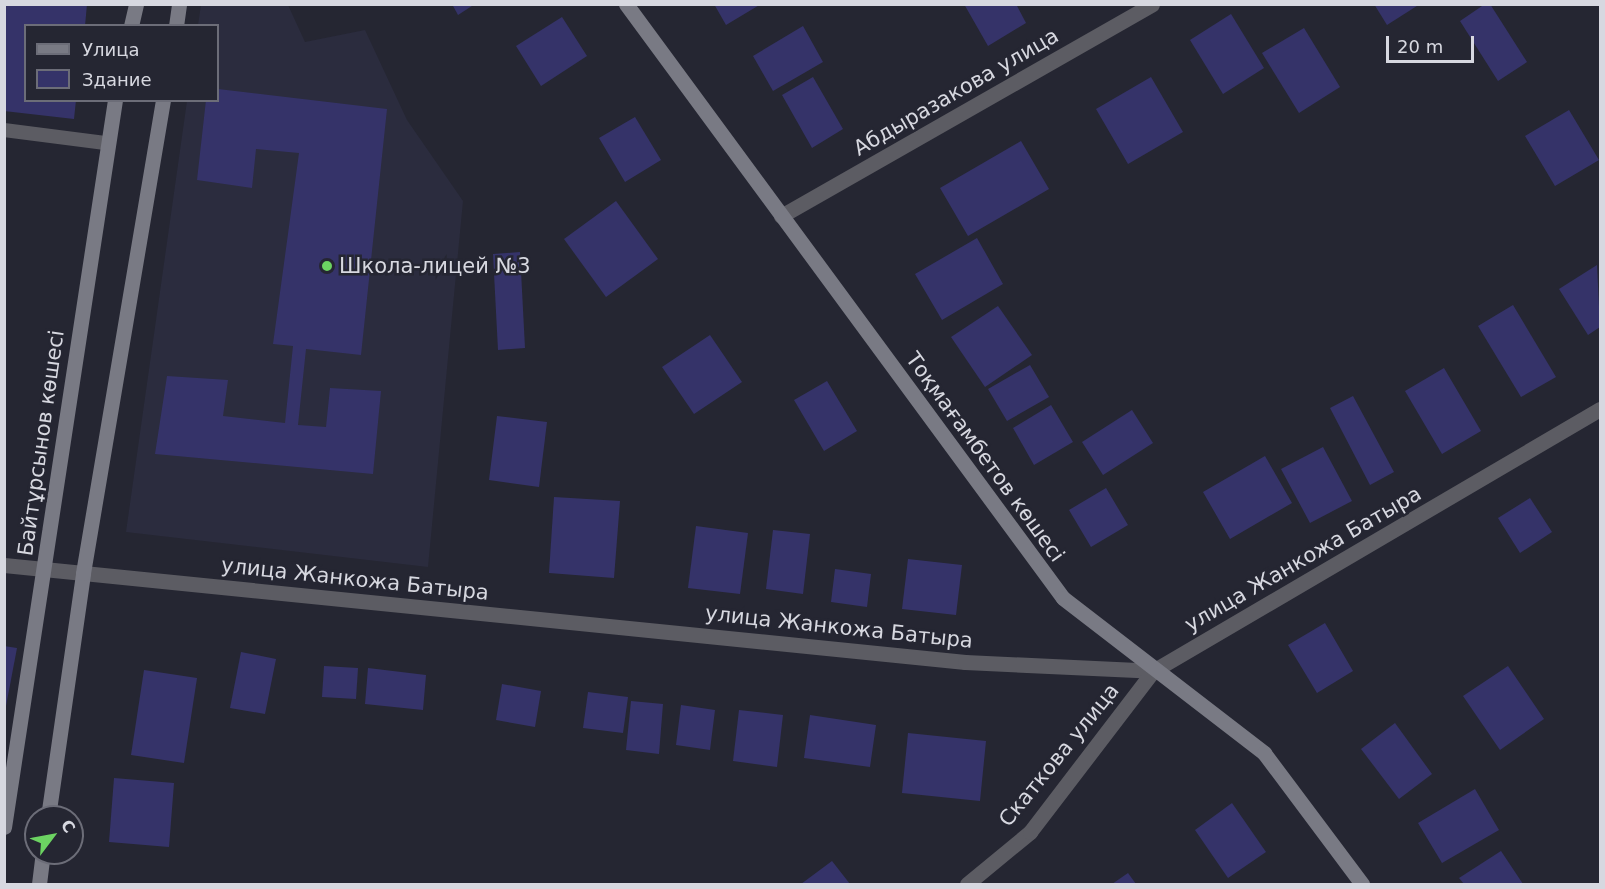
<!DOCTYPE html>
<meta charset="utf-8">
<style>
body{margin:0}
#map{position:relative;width:1605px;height:889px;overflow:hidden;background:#252632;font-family:"DejaVu Sans",sans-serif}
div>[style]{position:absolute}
.built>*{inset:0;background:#2b2c3e}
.building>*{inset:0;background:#353369}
.lane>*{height:14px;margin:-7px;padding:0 7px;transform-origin:7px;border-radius:7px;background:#5c5c63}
.street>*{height:15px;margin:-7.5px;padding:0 7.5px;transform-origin:7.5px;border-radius:7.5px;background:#5c5c63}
.secondary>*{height:15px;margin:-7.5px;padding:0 7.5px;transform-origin:7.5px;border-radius:7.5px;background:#797a84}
.dots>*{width:16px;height:16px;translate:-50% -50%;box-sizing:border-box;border:3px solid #252632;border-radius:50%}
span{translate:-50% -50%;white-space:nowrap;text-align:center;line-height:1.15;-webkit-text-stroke:5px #252632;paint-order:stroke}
.street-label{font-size:21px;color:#d7d8e0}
.poi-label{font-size:21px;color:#d7d8e0}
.left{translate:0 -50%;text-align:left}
.frame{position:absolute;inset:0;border:6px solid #d7d8e0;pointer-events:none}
.legend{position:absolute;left:24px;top:24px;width:195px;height:78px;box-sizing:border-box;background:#252632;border:2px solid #6c6d78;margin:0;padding:8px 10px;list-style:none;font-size:18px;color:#d7d8e0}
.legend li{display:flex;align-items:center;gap:12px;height:30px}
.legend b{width:30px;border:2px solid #6c6d78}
.north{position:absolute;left:24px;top:805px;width:60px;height:60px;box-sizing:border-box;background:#252632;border:2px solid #6c6d78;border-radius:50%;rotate:58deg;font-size:16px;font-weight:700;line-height:24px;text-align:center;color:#d7d8e0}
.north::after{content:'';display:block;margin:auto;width:21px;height:27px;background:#6cd362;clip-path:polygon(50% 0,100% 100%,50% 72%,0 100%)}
.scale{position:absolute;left:1386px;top:36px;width:88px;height:27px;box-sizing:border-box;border:3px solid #d7d8e0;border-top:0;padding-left:8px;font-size:18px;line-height:21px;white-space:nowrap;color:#d7d8e0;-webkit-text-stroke:4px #252632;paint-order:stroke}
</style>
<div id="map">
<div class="built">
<i style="clip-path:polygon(201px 5px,288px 5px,305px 42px,365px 30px,407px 120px,463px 201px,428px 567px,126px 532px,187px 101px,218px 100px,218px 26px,198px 25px)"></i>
</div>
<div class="building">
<i style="clip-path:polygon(4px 4px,87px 4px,85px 26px,26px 26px,26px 100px,76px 100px,74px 119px,4px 111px)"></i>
<i style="clip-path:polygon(452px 4px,475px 4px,458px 15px)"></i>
<i style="clip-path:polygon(714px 4px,761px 4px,726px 25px)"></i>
<i style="clip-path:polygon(964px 4px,1016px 4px,1026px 23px,988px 46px)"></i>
<i style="clip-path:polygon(1374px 4px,1420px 4px,1387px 25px)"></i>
<i style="clip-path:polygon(1485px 4px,1490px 4px,1527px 62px,1498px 81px,1460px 21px)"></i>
<i style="clip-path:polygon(1231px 14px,1264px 68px,1223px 94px,1190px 40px)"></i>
<i style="clip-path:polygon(562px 17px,587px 56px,541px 86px,516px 46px)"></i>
<i style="clip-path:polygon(803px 26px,823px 62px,773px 91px,753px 56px)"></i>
<i style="clip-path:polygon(1304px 28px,1340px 87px,1299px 113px,1262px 53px)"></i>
<i style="clip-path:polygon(813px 77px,843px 129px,812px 148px,782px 95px)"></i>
<i style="clip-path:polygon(1151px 77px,1183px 132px,1128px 164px,1096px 109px)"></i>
<i style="clip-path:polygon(218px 89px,387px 109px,361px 355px,306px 349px,298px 425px,326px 427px,330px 388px,381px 391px,373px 474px,155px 454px,167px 376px,228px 380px,223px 416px,285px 423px,293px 346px,273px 344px,299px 153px,256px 149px,252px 188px,197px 180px,206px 100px,218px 100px)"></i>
<i style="clip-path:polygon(1569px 110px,1599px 160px,1555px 186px,1525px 136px)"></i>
<i style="clip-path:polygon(635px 117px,661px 160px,625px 182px,599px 138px)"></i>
<i style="clip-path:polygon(1021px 141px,1049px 189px,968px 236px,940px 188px)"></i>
<i style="clip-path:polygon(616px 201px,658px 259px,606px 297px,564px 239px)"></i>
<i style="clip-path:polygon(977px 238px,1003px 284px,942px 320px,915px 274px)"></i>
<i style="clip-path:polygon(520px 252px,525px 348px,498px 350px,493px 254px)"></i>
<i style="clip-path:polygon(1597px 265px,1600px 327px,1588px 335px,1559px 289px)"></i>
<i style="clip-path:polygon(1513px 305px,1556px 377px,1521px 397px,1478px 326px)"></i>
<i style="clip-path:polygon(998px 306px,1032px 355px,985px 387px,951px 337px)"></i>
<i style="clip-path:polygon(710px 335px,742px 382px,694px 414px,662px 367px)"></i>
<i style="clip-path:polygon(1030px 365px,1049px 397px,1007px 421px,988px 389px)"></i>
<i style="clip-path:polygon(1444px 368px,1481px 431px,1442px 454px,1405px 391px)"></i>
<i style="clip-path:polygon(827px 381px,857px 431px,824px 451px,794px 400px)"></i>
<i style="clip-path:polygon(1353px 396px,1394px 472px,1370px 485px,1330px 408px)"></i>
<i style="clip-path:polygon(1051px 405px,1073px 442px,1034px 465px,1013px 428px)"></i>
<i style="clip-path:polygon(1132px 410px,1153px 443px,1103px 475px,1082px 442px)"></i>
<i style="clip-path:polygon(497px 416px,547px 422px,539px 487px,489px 480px)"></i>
<i style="clip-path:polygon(1323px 447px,1352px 501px,1310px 523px,1281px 469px)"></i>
<i style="clip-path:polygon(1265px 456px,1292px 503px,1230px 539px,1203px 492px)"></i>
<i style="clip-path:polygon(1106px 488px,1128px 525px,1091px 547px,1069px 510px)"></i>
<i style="clip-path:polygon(554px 497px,620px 501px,614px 578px,549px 573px)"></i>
<i style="clip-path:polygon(1530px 498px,1552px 532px,1520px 553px,1498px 518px)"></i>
<i style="clip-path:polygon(696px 526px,748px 533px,740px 594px,688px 588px)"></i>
<i style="clip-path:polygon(773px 530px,810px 534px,803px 594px,766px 589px)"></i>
<i style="clip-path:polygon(908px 559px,962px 565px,956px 615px,902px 609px)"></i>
<i style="clip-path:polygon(835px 569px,871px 574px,867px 607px,831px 602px)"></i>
<i style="clip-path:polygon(1325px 623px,1353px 671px,1317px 693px,1288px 645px)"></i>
<i style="clip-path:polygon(4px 646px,17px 648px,6px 706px,4px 706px)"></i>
<i style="clip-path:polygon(241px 652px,276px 659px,265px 714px,230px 708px)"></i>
<i style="clip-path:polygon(324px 666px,358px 668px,356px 699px,322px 697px)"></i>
<i style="clip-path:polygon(1508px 666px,1544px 719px,1500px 750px,1463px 696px)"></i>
<i style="clip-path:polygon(368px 668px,426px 675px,423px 710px,365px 704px)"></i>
<i style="clip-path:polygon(144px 670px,197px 678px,184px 763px,131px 755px)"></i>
<i style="clip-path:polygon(502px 684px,541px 691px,535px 727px,496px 720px)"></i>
<i style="clip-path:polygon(588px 692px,628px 697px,623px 733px,583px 728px)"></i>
<i style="clip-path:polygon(631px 701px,663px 704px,659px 754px,626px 750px)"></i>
<i style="clip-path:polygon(681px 705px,715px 710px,710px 750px,676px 745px)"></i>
<i style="clip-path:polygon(739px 710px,783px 715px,777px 767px,733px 761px)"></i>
<i style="clip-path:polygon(810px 715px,876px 725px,870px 767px,804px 758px)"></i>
<i style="clip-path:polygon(1395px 723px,1432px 774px,1399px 799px,1361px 749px)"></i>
<i style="clip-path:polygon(908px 733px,986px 741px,980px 801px,902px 793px)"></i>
<i style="clip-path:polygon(114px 778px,174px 783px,169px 847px,109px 842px)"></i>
<i style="clip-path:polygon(1475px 789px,1499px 830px,1442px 863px,1418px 823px)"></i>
<i style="clip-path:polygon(1232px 803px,1266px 852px,1228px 878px,1195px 830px)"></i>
<i style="clip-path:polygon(1501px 851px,1523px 884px,1464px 884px,1459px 878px)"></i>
<i style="clip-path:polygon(832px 861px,850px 884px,801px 884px)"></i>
<i style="clip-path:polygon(1128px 873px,1136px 884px,1112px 884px)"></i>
</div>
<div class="lane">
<i style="left:4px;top:130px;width:102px;rotate:7.3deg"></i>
</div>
<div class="street">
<i style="left:781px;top:216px;width:427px;rotate:-29.7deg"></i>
<i style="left:4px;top:565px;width:966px;rotate:5.76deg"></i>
<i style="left:965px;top:662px;width:188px;rotate:2.7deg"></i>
<i style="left:1153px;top:671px;width:518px;rotate:-30.38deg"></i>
<i style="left:967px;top:884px;width:82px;rotate:-39.5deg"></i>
<i style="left:1030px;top:832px;width:203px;rotate:-52.6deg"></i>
</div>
<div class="secondary">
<i style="left:626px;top:4px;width:737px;rotate:53.66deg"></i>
<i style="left:1063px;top:598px;width:254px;rotate:37.6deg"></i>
<i style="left:1264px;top:753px;width:164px;rotate:53.2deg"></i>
<i style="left:131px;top:26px;width:23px;rotate:-77deg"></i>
<i style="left:176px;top:26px;width:22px;rotate:-82deg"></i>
<i style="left:48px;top:817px;width:246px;rotate:-81.8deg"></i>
<i style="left:83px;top:573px;width:480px;rotate:-80.4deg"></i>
<i style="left:4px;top:827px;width:735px;rotate:-81.32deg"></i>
<i style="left:39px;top:884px;width:31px;rotate:-83deg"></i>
</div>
<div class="dots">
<i style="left:327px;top:266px;background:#6cd362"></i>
</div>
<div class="street-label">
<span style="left:956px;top:92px;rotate:-30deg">Абдыразакова улица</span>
<span style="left:41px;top:443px;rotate:-82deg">Байтұрсынов көшесі</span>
<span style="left:985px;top:457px;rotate:54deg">Тоқмағамбетов көшесі</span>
<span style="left:1303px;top:559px;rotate:-30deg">улица Жанкожа Батыра</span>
<span style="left:355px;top:579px;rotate:6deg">улица Жанкожа Батыра</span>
<span style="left:839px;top:627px;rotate:6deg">улица Жанкожа Батыра</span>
<span style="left:1059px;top:755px;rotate:-51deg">Скаткова улица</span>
</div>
<div class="poi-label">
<span class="left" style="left:339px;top:266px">Школа-лицей №3</span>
</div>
<div class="frame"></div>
<ul class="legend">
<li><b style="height:8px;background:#797a84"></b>Улица</li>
<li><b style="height:16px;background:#353369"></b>Здание</li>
</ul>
<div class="north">С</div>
<div class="scale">20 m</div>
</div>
